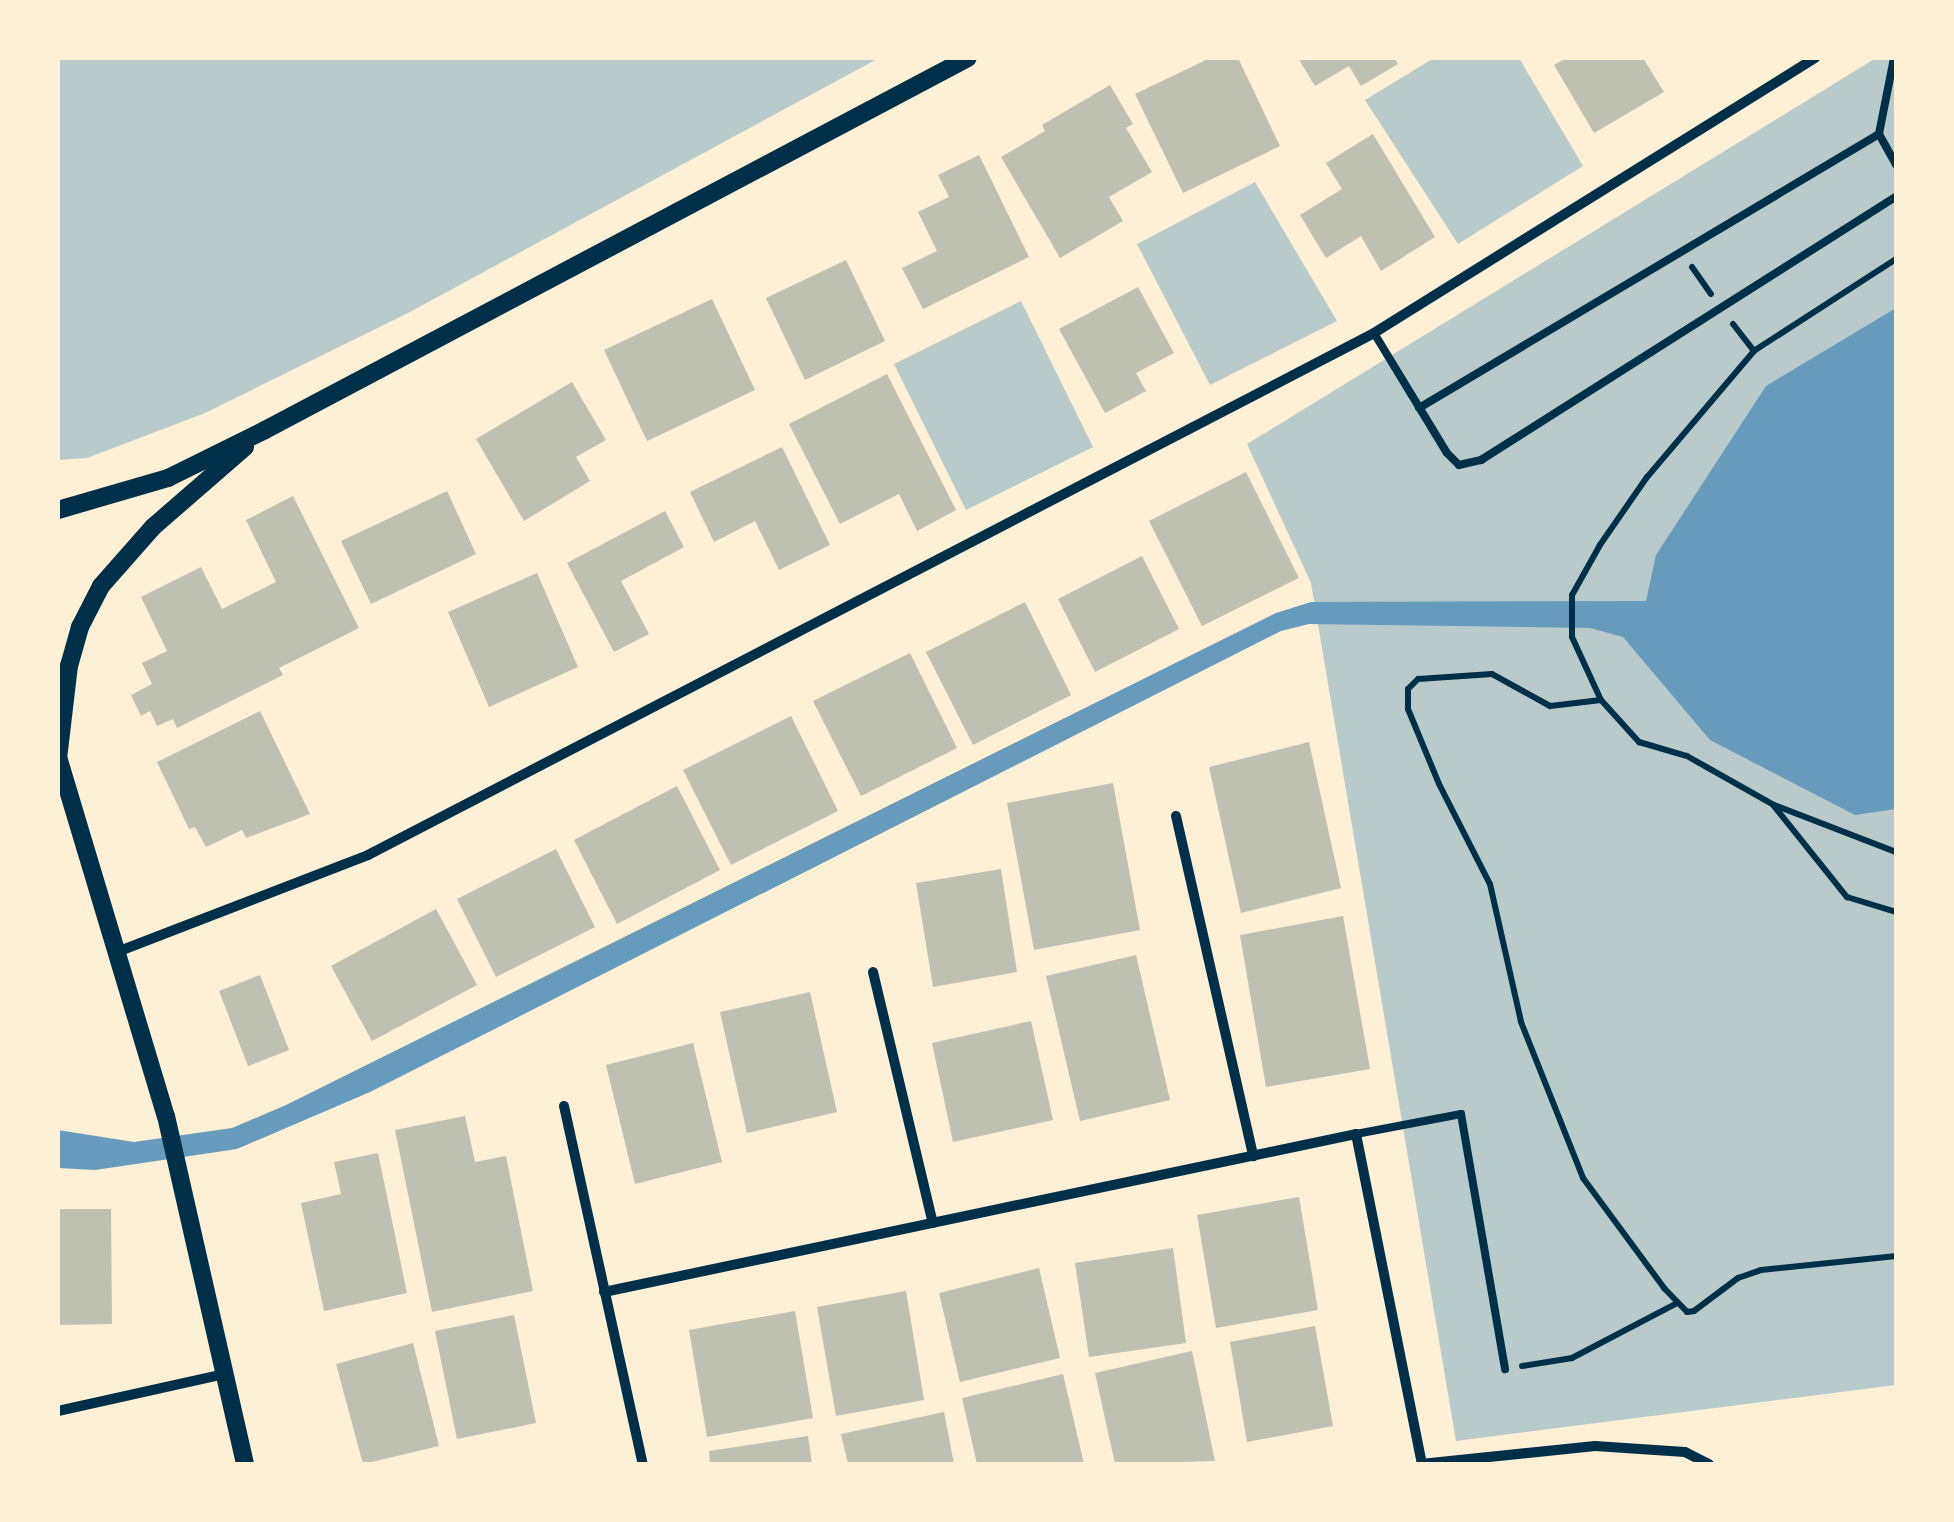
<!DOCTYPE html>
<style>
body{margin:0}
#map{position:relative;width:1954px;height:1522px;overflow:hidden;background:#fdf0d5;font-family:"Fira Sans Condensed",sans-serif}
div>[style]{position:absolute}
.green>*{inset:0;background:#b9caca}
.water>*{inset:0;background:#669bbc}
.building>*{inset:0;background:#bec0b2}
.path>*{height:6px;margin:-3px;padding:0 3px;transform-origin:3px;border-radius:3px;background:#003049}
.service>*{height:8px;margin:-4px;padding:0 4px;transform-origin:4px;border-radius:4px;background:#003049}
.minor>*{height:10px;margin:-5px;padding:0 5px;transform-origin:5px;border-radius:5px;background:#003049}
.tertiary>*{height:18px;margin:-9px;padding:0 9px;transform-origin:9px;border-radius:9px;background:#003049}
span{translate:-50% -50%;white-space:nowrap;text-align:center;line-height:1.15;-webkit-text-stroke:10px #fdf0d5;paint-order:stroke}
.frame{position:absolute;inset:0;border:60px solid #fdf0d5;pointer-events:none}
</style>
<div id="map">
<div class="green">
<i style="clip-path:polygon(58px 58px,879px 58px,408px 313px,205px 413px,87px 458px,58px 460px)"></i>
<i style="clip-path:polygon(1434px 58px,1519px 58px,1583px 166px,1458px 244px,1365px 100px)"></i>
<i style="clip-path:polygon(1876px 58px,1896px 58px,1896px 1385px,1456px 1441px,1311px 583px,1247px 444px)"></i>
<i style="clip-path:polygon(1255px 182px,1337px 321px,1210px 385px,1137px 244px)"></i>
<i style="clip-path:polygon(1021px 301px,1093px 447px,966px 510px,894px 364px)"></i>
</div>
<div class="water">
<i style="clip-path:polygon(1896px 308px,1896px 809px,1855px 815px,1710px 740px,1623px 637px,1590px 628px,1309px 624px,1281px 631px,370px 1092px,237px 1149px,95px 1170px,58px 1168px,58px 1130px,134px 1142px,232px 1128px,286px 1105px,1276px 613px,1311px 602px,1646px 601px,1656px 555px,1766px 386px)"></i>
</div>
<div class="building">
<i style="clip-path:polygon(1210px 58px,1238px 58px,1280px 146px,1183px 193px,1135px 94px)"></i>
<i style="clip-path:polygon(1298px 58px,1394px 58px,1398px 64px,1361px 86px,1349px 66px,1315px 86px)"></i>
<i style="clip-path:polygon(1566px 58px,1643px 58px,1664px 92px,1594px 133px,1554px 65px)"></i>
<i style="clip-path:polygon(1110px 85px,1133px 124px,1126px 128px,1152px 172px,1109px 197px,1123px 221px,1060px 258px,1001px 157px,1045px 131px,1042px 125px)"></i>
<i style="clip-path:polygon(1373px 134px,1435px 237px,1381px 271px,1361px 236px,1326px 258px,1300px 215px,1342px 189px,1326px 163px)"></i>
<i style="clip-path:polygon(979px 155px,1029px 257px,923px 309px,902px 268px,937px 251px,918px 212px,949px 197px,938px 175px)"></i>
<i style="clip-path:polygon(846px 260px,885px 341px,805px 380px,766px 298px)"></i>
<i style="clip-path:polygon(1138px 287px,1174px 353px,1136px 373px,1146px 391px,1105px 413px,1059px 329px)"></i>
<i style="clip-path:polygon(712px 299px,755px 390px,647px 441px,604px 350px)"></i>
<i style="clip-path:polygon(887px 374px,956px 510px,917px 531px,899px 494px,840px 524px,789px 424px)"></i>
<i style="clip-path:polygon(572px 382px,606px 440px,576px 457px,590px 481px,524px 521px,476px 439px)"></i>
<i style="clip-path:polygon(782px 447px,830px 545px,779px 570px,755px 521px,714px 542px,690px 492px)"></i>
<i style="clip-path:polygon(1246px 472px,1299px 578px,1202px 626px,1149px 521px)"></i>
<i style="clip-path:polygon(447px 491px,476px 554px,371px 604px,341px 541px)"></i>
<i style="clip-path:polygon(293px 496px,359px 628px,279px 668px,283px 675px,177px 728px,173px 719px,157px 726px,150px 711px,141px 716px,131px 695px,152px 684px,142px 663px,167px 651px,141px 597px,201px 567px,222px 609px,276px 582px,246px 520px)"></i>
<i style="clip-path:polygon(665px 511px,684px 547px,621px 581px,649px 634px,614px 652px,567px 563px)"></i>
<i style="clip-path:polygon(1142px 556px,1179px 629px,1095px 672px,1058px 599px)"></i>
<i style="clip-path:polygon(537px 573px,578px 667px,489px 707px,448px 612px)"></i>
<i style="clip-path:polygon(1025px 602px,1071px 695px,973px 745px,926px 652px)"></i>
<i style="clip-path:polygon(910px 653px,957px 748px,861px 796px,813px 701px)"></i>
<i style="clip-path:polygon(260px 711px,310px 814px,246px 838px,242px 830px,206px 847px,195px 827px,189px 829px,157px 762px)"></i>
<i style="clip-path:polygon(791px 716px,838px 811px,731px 865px,683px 770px)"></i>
<i style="clip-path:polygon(1309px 742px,1341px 888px,1241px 913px,1209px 767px)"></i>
<i style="clip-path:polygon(1113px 783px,1140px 930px,1034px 950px,1007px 803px)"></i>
<i style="clip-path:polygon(677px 786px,720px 870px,617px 924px,574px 840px)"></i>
<i style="clip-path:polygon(556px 849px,595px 927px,496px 977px,457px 899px)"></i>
<i style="clip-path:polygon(1001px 869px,1017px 972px,933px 987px,916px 883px)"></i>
<i style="clip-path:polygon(436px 909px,477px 985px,372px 1041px,331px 966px)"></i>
<i style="clip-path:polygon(1343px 916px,1370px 1069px,1266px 1087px,1240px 935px)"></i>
<i style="clip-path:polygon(1136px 955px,1170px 1100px,1080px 1121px,1046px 976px)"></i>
<i style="clip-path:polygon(260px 975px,289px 1050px,248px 1066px,219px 991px)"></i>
<i style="clip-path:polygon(810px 992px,837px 1112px,747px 1133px,720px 1012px)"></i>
<i style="clip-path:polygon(1031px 1021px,1053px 1120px,953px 1142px,932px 1043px)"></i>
<i style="clip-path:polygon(693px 1043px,722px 1162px,635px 1184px,606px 1065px)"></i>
<i style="clip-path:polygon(465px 1116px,475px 1162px,506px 1156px,533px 1291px,432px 1312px,395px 1130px)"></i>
<i style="clip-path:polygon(378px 1153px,407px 1293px,324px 1311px,301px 1203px,341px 1194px,334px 1162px)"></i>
<i style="clip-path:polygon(1299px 1197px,1318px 1310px,1216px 1328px,1197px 1215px)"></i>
<i style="clip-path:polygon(58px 1209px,111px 1209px,112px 1324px,58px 1325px)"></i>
<i style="clip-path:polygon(1173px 1248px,1186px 1343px,1089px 1357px,1075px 1263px)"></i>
<i style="clip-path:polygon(1039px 1268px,1060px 1358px,960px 1382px,939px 1293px)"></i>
<i style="clip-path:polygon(906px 1291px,924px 1400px,836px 1416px,817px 1307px)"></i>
<i style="clip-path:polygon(795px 1311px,813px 1418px,707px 1437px,689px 1330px)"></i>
<i style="clip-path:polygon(514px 1315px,536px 1423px,457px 1439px,435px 1331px)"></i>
<i style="clip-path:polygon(1315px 1326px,1333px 1426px,1247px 1442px,1230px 1342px)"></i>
<i style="clip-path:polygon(413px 1343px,439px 1446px,363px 1464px,336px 1364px)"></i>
<i style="clip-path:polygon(1192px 1351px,1215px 1461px,1115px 1464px,1095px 1373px)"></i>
<i style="clip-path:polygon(1063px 1374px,1084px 1464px,977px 1464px,962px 1398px)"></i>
<i style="clip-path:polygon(944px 1412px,954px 1464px,848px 1464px,841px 1434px)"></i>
<i style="clip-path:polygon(808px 1436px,812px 1464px,710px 1464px,709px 1451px)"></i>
</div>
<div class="path">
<i style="left:1896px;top:259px;width:169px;rotate:147.1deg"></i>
<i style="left:1754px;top:351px;width:165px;rotate:130.3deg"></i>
<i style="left:1647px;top:477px;width:83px;rotate:124.7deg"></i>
<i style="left:1600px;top:545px;width:57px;rotate:119.2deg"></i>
<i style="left:1572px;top:595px;width:42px;rotate:90deg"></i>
<i style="left:1572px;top:637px;width:69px;rotate:65.3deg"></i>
<i style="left:1601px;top:700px;width:57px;rotate:47.9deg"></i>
<i style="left:1639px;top:742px;width:50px;rotate:16.3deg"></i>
<i style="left:1687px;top:756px;width:100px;rotate:29.4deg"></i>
<i style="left:1774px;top:805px;width:131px;rotate:21.1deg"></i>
<i style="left:1692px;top:267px;width:33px;rotate:55deg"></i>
<i style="left:1733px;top:324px;width:34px;rotate:52deg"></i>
<i style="left:1601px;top:700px;width:51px;rotate:173.3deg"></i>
<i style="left:1550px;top:706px;width:66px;rotate:-151.1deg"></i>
<i style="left:1492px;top:674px;width:74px;rotate:176.1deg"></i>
<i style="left:1418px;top:679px;width:14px;rotate:135deg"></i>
<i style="left:1408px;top:689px;width:20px;rotate:90deg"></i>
<i style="left:1408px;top:709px;width:81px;rotate:67.5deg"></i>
<i style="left:1439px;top:784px;width:112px;rotate:63deg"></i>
<i style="left:1490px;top:884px;width:141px;rotate:77.3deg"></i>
<i style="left:1521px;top:1022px;width:168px;rotate:68.3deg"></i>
<i style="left:1583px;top:1178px;width:137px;rotate:53.6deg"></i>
<i style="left:1664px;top:1288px;width:33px;rotate:46deg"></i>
<i style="left:1687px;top:1312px;width:7px;rotate:-8deg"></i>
<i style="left:1694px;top:1311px;width:55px;rotate:-36.9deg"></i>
<i style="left:1738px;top:1278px;width:24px;rotate:-19deg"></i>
<i style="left:1761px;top:1270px;width:136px;rotate:-5.9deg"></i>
<i style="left:1774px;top:806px;width:117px;rotate:51.3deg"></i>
<i style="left:1847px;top:897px;width:51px;rotate:17deg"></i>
<i style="left:1522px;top:1366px;width:51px;rotate:-9.1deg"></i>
<i style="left:1572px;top:1358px;width:119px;rotate:-27.6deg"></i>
</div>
<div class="service">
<i style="left:1894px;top:58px;width:77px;rotate:101.2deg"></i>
<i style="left:1879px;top:134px;width:35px;rotate:61deg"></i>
<i style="left:1374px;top:333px;width:140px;rotate:58.7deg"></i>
<i style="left:1447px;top:453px;width:17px;rotate:45deg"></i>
<i style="left:1459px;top:465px;width:23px;rotate:-13deg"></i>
<i style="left:1481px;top:460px;width:491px;rotate:-32.4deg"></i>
<i style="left:1419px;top:408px;width:535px;rotate:-30.78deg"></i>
<i style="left:1356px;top:1134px;width:107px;rotate:-10.8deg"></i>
<i style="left:1461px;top:1114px;width:259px;rotate:80.2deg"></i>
</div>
<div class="minor">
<i style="left:1176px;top:816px;width:349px;rotate:77.2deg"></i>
<i style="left:117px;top:952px;width:269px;rotate:-21.1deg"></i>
<i style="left:368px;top:855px;width:1133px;rotate:-27.42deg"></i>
<i style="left:1374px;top:333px;width:520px;rotate:-31.95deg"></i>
<i style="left:873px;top:972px;width:258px;rotate:76.6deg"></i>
<i style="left:564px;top:1106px;width:367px;rotate:77.6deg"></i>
<i style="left:604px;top:1292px;width:768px;rotate:-11.87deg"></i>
<i style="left:1356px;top:1134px;width:337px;rotate:78.7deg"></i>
<i style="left:58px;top:1411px;width:171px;rotate:-12.5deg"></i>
<i style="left:1421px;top:1464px;width:175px;rotate:-5.9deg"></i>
<i style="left:1595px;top:1446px;width:90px;rotate:3.8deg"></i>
<i style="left:1685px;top:1452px;width:27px;rotate:27deg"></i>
</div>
<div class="tertiary">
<i style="left:58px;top:510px;width:115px;rotate:-16.2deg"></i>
<i style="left:168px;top:478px;width:108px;rotate:-26.3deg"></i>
<i style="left:265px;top:430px;width:795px;rotate:-27.89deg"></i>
<i style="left:58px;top:757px;width:375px;rotate:73.3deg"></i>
<i style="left:166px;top:1116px;width:357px;rotate:77.2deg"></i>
<i style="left:58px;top:759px;width:94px;rotate:-83.3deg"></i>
<i style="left:69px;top:666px;width:41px;rotate:-74.2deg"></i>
<i style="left:80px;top:627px;width:46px;rotate:-62.9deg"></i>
<i style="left:101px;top:586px;width:79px;rotate:-48.6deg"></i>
<i style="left:153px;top:527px;width:122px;rotate:-41deg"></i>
</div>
<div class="frame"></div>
</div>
